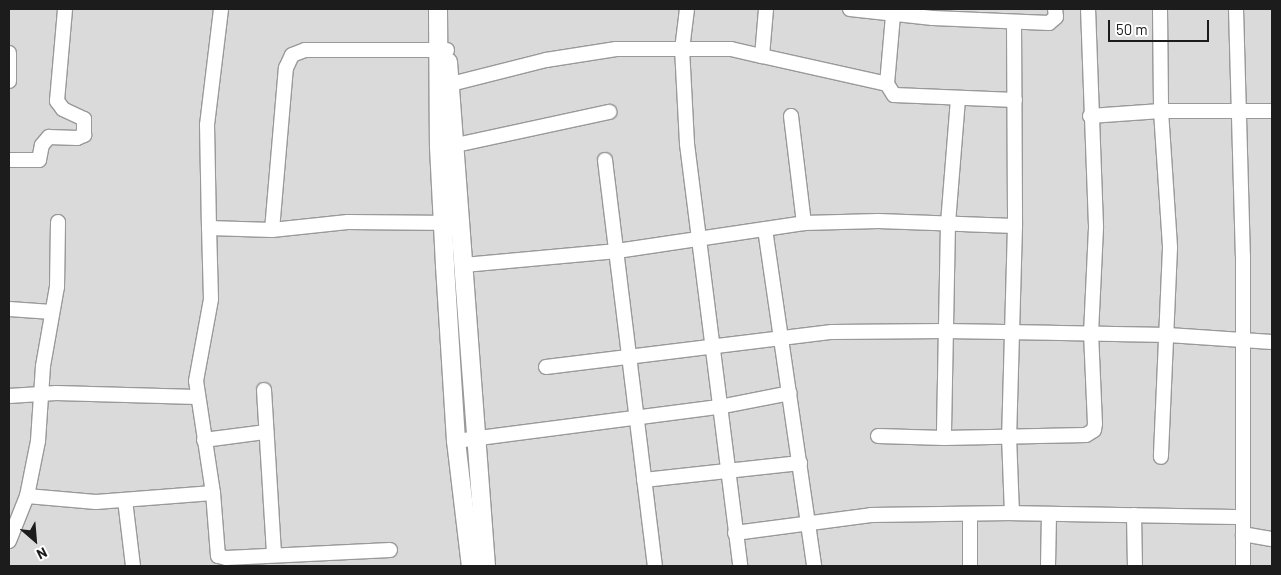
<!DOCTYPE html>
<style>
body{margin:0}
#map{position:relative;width:1281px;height:575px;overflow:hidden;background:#e2edea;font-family:Barlow,sans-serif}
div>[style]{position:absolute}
.residential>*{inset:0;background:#d9dad9}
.roads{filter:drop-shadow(1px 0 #999) drop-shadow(-1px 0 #999) drop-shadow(0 1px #999) drop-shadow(0 -1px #999)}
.minor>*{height:14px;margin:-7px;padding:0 7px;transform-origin:7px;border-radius:7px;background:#fff}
.tertiary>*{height:18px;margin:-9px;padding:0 9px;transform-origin:9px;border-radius:9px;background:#fff}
span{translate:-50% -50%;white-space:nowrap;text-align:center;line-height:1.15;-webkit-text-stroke:4px #fff;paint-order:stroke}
.frame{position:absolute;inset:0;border:10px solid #1c1c1c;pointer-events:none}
.north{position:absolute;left:10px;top:515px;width:50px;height:50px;-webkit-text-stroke:4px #fff;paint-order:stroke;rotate:153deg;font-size:14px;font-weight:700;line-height:20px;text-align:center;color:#1c1c1c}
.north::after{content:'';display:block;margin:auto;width:18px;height:22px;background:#1c1c1c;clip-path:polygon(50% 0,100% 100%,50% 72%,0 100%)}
.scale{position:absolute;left:1108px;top:20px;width:101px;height:22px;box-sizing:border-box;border:2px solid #1c1c1c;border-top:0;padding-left:6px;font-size:15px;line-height:18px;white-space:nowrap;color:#1c1c1c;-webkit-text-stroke:4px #fff;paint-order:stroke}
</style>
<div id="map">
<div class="residential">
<i style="clip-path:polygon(9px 9px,1272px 9px,1272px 566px,9px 566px)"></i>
</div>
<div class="roads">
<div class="minor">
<i style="left:687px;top:9px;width:39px;rotate:97deg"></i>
<i style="left:682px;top:48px;width:96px;rotate:87deg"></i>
<i style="left:687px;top:144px;width:425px;rotate:82.8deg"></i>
<i style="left:850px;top:9px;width:83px;rotate:6.2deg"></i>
<i style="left:933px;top:18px;width:116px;rotate:2.5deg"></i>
<i style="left:1049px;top:23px;width:9px;rotate:-41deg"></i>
<i style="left:1056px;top:17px;width:8px;rotate:-97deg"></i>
<i style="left:1160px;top:9px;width:102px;rotate:89.4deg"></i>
<i style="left:1161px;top:111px;width:137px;rotate:86.2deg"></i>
<i style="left:1170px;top:248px;width:209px;rotate:92.5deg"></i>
<i style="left:1236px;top:9px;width:247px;rotate:88.4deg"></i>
<i style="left:1243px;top:256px;width:278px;rotate:90deg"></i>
<i style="left:1243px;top:534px;width:29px;rotate:10deg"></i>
<i style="left:1014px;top:22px;width:204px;rotate:89.7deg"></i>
<i style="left:1015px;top:226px;width:210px;rotate:91.6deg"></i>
<i style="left:1009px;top:436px;width:77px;rotate:87.8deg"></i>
<i style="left:1012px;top:513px;width:230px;rotate:1deg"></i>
<i style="left:9px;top:53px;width:28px;rotate:90deg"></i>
<i style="left:762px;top:56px;width:128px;rotate:12.6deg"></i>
<i style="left:887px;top:84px;width:69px;rotate:-85deg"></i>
<i style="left:451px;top:84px;width:98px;rotate:-14.2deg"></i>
<i style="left:546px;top:60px;width:71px;rotate:-8.9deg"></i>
<i style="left:616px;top:49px;width:115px"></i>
<i style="left:731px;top:49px;width:32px;rotate:13deg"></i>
<i style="left:762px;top:56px;width:47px;rotate:-85.1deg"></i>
<i style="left:887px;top:84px;width:13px;rotate:58deg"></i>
<i style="left:894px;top:95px;width:121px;rotate:2.4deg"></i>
<i style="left:958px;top:99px;width:124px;rotate:94.6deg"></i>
<i style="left:948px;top:223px;width:215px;rotate:91.1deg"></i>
<i style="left:944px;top:438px;width:142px;rotate:-1.2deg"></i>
<i style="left:1086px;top:435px;width:9px;rotate:-32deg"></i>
<i style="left:1094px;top:430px;width:6px;rotate:-81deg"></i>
<i style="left:1095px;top:424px;width:90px;rotate:-92.5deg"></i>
<i style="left:1091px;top:334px;width:108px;rotate:-87.3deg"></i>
<i style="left:1096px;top:226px;width:217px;rotate:-92.1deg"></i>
<i style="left:791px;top:116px;width:108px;rotate:83.1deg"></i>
<i style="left:1090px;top:116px;width:71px;rotate:-4deg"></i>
<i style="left:1161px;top:111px;width:111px"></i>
<i style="left:456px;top:145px;width:157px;rotate:-12.2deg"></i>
<i style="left:9px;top:160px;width:30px"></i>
<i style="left:39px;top:160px;width:15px;rotate:-79deg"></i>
<i style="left:42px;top:145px;width:11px;rotate:-49deg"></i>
<i style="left:49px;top:137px;width:28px;rotate:2deg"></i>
<i style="left:77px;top:138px;width:8px;rotate:-23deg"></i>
<i style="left:84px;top:135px;width:16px;rotate:-90deg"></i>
<i style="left:84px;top:119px;width:23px;rotate:-155deg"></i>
<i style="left:63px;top:109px;width:10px;rotate:-127deg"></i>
<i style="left:57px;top:101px;width:92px;rotate:-85deg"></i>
<i style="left:605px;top:160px;width:409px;rotate:83deg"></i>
<i style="left:209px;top:228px;width:103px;rotate:-91.1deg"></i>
<i style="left:207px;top:125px;width:117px;rotate:-83.1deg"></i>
<i style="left:765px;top:229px;width:341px;rotate:81.7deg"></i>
<i style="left:272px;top:230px;width:163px;rotate:-85.1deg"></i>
<i style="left:286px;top:68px;width:14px;rotate:-65deg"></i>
<i style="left:292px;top:55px;width:14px;rotate:-21deg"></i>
<i style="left:305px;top:50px;width:142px"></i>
<i style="left:464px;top:265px;width:154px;rotate:-5.2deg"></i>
<i style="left:617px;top:251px;width:189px;rotate:-8.5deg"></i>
<i style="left:804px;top:223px;width:74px;rotate:-1.5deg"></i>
<i style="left:878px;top:221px;width:137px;rotate:2.1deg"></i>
<i style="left:9px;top:309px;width:43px;rotate:4deg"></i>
<i style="left:546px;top:367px;width:288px;rotate:-7deg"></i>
<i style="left:832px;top:332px;width:113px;rotate:-0.5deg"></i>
<i style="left:945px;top:331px;width:223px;rotate:1deg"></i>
<i style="left:1168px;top:335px;width:104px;rotate:3.9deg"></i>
<i style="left:264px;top:390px;width:165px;rotate:86.5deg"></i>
<i style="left:9px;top:396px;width:47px;rotate:-3.7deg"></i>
<i style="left:56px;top:393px;width:141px;rotate:1.6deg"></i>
<i style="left:878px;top:436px;width:66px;rotate:1.7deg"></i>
<i style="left:204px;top:440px;width:63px;rotate:-7.4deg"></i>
<i style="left:456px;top:441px;width:265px;rotate:-7.4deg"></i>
<i style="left:719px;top:407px;width:72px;rotate:-11.2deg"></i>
<i style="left:644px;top:480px;width:157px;rotate:-6.2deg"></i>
<i style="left:27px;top:496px;width:69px;rotate:5deg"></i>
<i style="left:96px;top:502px;width:117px;rotate:-4.4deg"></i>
<i style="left:125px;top:500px;width:66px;rotate:83.1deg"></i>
<i style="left:970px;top:514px;width:52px;rotate:90deg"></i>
<i style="left:1134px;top:515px;width:51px;rotate:88.9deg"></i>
<i style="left:735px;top:533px;width:137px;rotate:-7.5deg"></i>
<i style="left:871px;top:515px;width:141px;rotate:-0.8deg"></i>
<i style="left:1243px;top:534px;width:32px;rotate:90deg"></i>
<i style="left:9px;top:541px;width:48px;rotate:-68.2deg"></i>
<i style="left:27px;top:496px;width:56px;rotate:-78.7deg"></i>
<i style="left:38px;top:441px;width:75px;rotate:-86.2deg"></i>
<i style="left:43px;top:366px;width:80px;rotate:-80deg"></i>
<i style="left:57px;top:287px;width:65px;rotate:-89.1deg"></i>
<i style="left:390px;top:550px;width:164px;rotate:177.2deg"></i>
<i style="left:226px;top:558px;width:8px;rotate:-166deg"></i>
<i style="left:218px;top:556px;width:63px;rotate:-94.5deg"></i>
<i style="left:213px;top:493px;width:113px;rotate:-98.6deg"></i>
<i style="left:196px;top:381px;width:83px;rotate:-79.6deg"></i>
<i style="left:211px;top:299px;width:71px;rotate:-91.6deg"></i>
<i style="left:209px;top:228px;width:63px;rotate:1.8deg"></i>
<i style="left:272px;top:230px;width:76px;rotate:-6deg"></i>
<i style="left:348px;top:222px;width:105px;rotate:0.5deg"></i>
<i style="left:1048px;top:566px;width:52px;rotate:-88.9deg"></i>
</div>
<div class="tertiary">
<i style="left:438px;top:9px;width:138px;rotate:89.6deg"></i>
<i style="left:439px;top:147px;width:119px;rotate:87.1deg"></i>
<i style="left:445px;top:266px;width:175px;rotate:86.4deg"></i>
<i style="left:456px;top:441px;width:126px;rotate:83.2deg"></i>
<i style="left:448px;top:62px;width:505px;rotate:85.69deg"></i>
</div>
</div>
<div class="frame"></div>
<div class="north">N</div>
<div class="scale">50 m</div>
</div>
